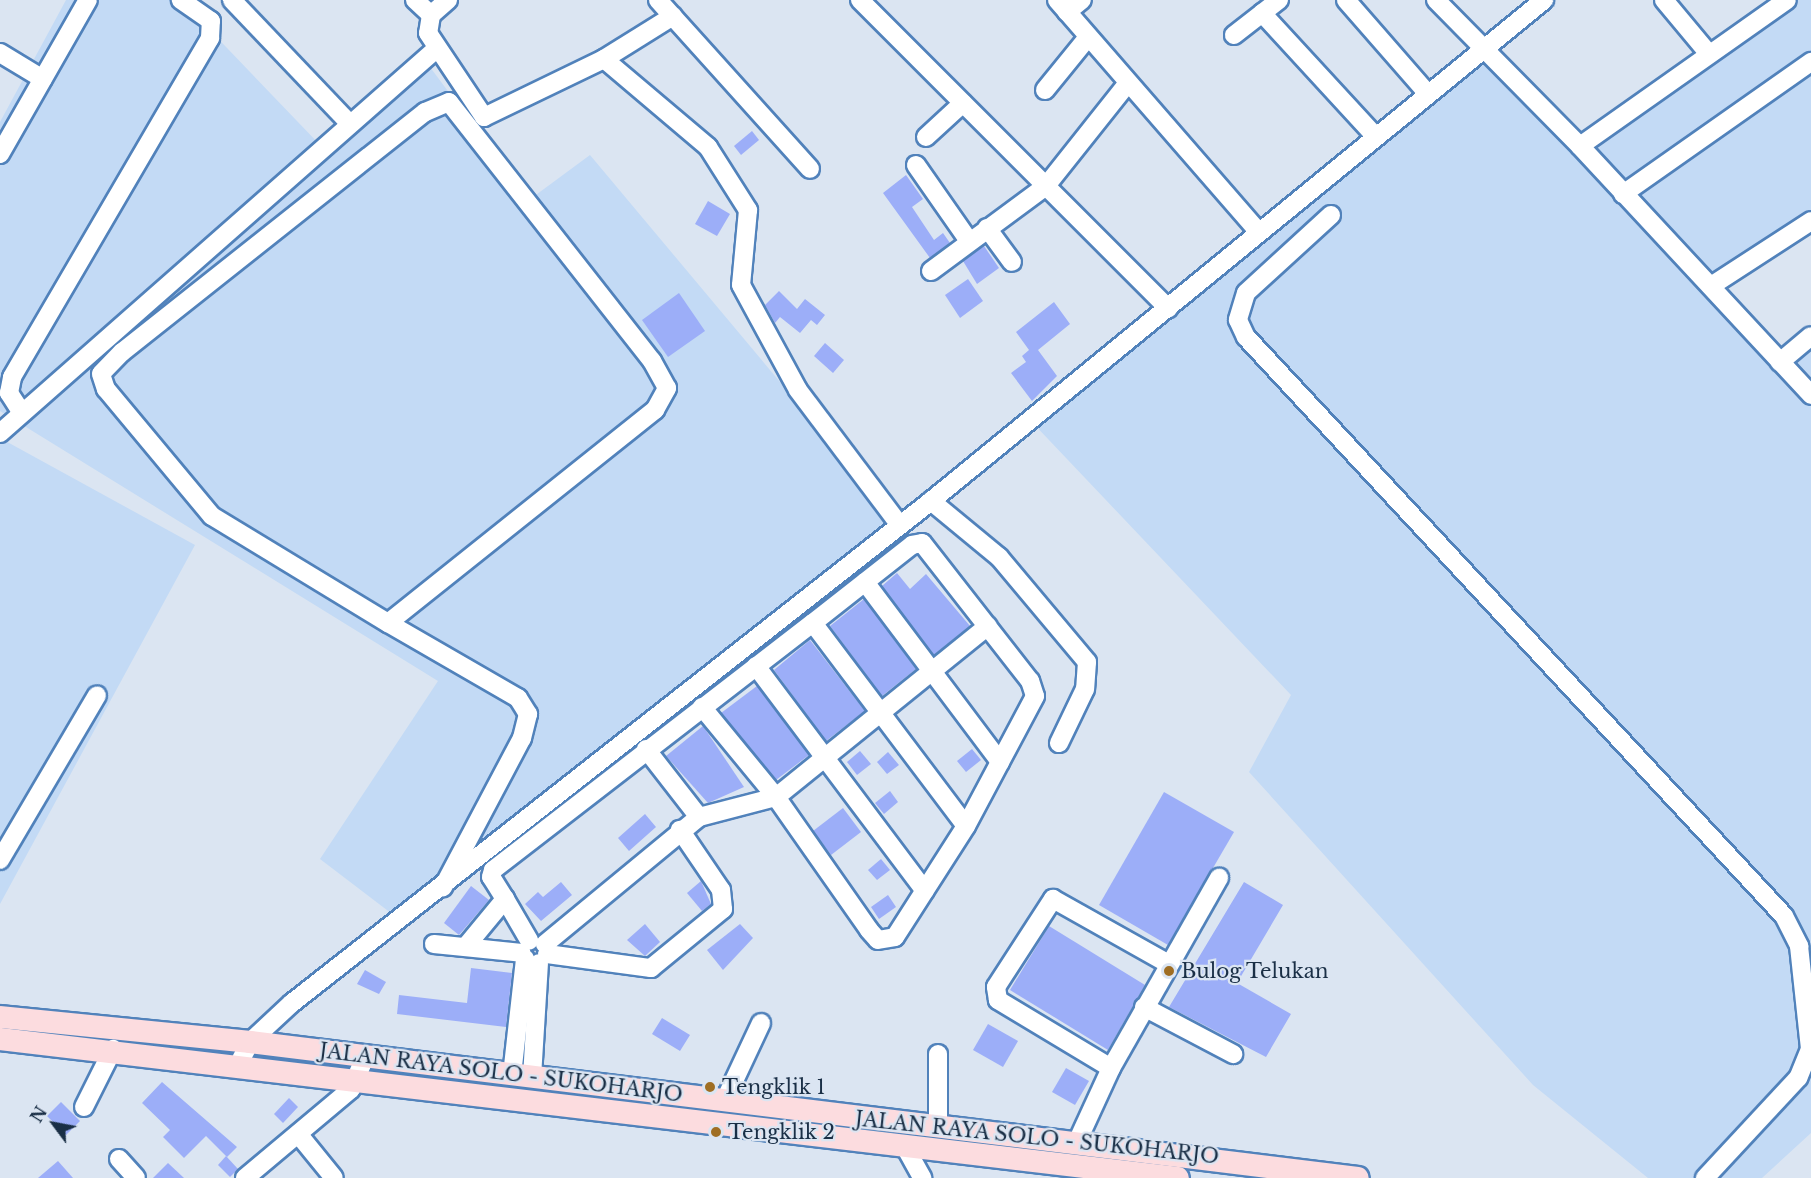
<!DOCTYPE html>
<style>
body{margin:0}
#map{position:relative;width:1811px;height:1178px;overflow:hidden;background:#dbe5f2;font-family:"Libre Baskerville",serif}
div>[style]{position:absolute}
.built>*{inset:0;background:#c3daf5}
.building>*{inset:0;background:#9caef8}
.roads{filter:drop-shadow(2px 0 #5182bb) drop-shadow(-2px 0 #5182bb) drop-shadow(0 2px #5182bb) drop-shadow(0 -2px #5182bb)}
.minor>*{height:18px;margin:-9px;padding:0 9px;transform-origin:9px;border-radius:9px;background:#fff}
.major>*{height:22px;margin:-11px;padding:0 11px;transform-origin:11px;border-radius:11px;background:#fcdcdf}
.dots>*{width:16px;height:16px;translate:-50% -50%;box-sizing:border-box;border:3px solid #dbe5f2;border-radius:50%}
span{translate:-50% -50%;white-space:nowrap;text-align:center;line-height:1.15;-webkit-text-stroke:4.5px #dbe5f2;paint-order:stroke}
.poi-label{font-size:20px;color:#1a2f46}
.left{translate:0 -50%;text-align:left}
.street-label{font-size:20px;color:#1a2f46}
.north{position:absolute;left:24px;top:1094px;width:60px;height:60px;-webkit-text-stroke:4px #dbe5f2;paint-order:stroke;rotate:302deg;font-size:16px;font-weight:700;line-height:24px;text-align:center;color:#1a2f46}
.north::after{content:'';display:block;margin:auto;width:21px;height:27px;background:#1a2f46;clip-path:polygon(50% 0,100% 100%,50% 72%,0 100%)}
</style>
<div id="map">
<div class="built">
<i style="clip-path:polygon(66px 0,181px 0,321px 146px,424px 59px,529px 200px,590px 155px,899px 524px,400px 920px,320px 859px,438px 681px,0 411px,0 122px)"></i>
<i style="clip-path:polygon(1791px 0,1811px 0,1811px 221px,1711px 286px,1780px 362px,1811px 333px,1811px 1133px,1762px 1178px,1648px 1178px,1533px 1085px,1249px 772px,1291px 695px,1030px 420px,1481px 49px,1581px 145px)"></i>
<i style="clip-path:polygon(0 438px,195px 545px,0 904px)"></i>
</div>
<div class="building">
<i style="clip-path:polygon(752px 131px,759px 140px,741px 155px,734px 146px)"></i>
<i style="clip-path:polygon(906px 175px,923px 199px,912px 207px,934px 240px,943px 233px,950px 243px,930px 258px,883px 193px)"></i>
<i style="clip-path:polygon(708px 201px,730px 214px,717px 236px,695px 224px)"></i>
<i style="clip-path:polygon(984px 246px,999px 268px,977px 284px,963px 261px)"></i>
<i style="clip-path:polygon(968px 279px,983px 301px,960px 318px,945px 295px)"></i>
<i style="clip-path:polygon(779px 291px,797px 309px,805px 299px,825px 315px,817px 325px,811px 320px,800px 333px,780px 317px,775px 323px,765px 305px)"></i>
<i style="clip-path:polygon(679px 293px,705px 331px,668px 357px,642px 320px)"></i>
<i style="clip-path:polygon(1054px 302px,1070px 324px,1038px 350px,1057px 376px,1032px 401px,1011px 373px,1026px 362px,1022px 356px,1029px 350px,1016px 332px)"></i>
<i style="clip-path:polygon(825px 343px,844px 360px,833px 373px,814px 356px)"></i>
<i style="clip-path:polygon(897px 573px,910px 589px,926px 574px,970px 626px,934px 655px,882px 586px)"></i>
<i style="clip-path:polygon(864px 599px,916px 669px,882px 696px,830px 626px)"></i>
<i style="clip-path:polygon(810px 640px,865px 711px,826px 741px,774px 670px)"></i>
<i style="clip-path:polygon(757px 686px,809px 755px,776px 780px,721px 713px)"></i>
<i style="clip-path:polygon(703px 726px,744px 787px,708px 803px,666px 756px)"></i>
<i style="clip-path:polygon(972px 749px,981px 760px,966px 772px,957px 761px)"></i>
<i style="clip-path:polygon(860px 751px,871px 764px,857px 775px,847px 762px)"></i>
<i style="clip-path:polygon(888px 752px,899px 765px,887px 774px,877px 762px)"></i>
<i style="clip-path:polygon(890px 791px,898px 802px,884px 814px,875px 803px)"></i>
<i style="clip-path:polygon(1164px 792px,1234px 832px,1168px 945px,1099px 905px)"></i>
<i style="clip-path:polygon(843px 808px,861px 832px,831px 855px,813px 831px)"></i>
<i style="clip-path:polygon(645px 814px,656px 827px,629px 851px,618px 838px)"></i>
<i style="clip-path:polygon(881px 859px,890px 870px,877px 880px,868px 870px)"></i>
<i style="clip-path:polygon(701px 881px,711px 904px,702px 911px,687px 893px)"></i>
<i style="clip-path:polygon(561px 882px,572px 895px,541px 921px,525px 904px,538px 892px,543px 897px)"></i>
<i style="clip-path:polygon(1244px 882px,1283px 905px,1237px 983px,1291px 1014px,1266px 1057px,1169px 1007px)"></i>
<i style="clip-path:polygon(471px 886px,489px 900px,459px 935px,444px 923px)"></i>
<i style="clip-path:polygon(888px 895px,896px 907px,879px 919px,871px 907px)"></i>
<i style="clip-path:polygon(645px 924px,660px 942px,645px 956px,627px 940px)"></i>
<i style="clip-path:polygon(740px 924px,753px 938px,723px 970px,707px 950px)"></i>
<i style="clip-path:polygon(1049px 926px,1145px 985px,1108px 1050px,1010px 990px)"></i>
<i style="clip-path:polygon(471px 968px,512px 973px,506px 1027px,397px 1014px,399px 995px,467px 1003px)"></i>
<i style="clip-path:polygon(365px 970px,386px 982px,379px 994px,357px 984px)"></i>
<i style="clip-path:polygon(662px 1018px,690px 1035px,680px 1051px,652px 1034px)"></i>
<i style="clip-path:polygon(988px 1024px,1018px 1041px,1003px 1067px,973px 1050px)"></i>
<i style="clip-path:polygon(1066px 1068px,1089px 1081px,1075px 1105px,1052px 1092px)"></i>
<i style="clip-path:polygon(162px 1082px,237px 1147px,227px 1157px,206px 1136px,184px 1158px,163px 1137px,170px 1130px,142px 1103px)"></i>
<i style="clip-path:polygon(289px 1098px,298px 1107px,283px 1123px,274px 1114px)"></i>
<i style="clip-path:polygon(61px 1102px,80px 1121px,66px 1135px,47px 1116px)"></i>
<i style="clip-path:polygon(226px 1156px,238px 1169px,230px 1177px,218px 1165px)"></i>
<i style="clip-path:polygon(58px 1161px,73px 1178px,38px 1178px)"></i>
<i style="clip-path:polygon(168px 1163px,184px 1178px,153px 1178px)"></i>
</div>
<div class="roads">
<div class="minor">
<i style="left:232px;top:0;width:170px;rotate:46.4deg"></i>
<i style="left:415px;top:0;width:22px;rotate:43deg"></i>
<i style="left:448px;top:0;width:23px;rotate:139deg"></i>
<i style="left:431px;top:15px;width:18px;rotate:99deg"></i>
<i style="left:428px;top:33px;width:101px;rotate:56.3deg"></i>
<i style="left:484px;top:117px;width:133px;rotate:-25.8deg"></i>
<i style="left:604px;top:59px;width:136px;rotate:40.2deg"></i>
<i style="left:708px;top:147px;width:75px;rotate:57.6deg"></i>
<i style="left:748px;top:210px;width:75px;rotate:95.3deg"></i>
<i style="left:741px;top:285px;width:119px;rotate:61.5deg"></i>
<i style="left:798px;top:390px;width:168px;rotate:53deg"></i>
<i style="left:658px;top:0;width:227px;rotate:48deg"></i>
<i style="left:860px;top:0;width:436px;rotate:45deg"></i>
<i style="left:1057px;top:0;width:306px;rotate:49deg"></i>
<i style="left:1346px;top:0;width:123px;rotate:48.9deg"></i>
<i style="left:1436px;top:0;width:205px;rotate:45.4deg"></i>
<i style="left:1580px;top:146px;width:340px;rotate:47.1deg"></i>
<i style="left:1664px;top:0;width:70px;rotate:50.2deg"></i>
<i style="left:1067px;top:12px;width:19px;rotate:-39deg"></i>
<i style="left:1262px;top:13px;width:167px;rotate:47.4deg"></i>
<i style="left:1234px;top:35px;width:57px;rotate:-37.9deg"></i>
<i style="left:0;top:53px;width:50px;rotate:31.2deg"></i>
<i style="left:604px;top:59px;width:81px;rotate:-31.9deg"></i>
<i style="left:1045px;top:90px;width:68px;rotate:-50.9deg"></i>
<i style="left:926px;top:137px;width:50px;rotate:-42.6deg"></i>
<i style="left:1580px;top:146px;width:253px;rotate:-35.2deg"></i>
<i style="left:0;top:154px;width:177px;rotate:-60.3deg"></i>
<i style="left:916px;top:165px;width:93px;rotate:55.1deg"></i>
<i style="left:1623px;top:194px;width:230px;rotate:-35.1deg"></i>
<i style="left:1331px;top:215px;width:115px;rotate:137.5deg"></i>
<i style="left:1246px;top:293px;width:28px;rotate:107deg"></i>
<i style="left:1238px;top:320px;width:19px;rotate:65deg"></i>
<i style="left:1246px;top:337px;width:790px;rotate:47.1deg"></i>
<i style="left:1784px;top:916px;width:34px;rotate:63deg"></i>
<i style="left:1799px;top:946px;width:104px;rotate:83.9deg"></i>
<i style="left:1810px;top:1049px;width:31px;rotate:112deg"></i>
<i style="left:1798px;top:1078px;width:137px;rotate:132.9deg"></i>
<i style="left:987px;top:228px;width:42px;rotate:53.7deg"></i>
<i style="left:931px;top:271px;width:143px;rotate:-36.5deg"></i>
<i style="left:1046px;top:186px;width:132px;rotate:-51.5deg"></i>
<i style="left:1711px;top:286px;width:119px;rotate:-33deg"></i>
<i style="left:1780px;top:362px;width:40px;rotate:-40deg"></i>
<i style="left:22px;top:413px;width:24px;rotate:-123deg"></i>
<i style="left:9px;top:393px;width:16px;rotate:-79deg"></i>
<i style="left:12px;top:377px;width:393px;rotate:-59.7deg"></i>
<i style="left:210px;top:38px;width:17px;rotate:-87deg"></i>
<i style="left:211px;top:21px;width:37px;rotate:-145deg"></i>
<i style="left:0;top:433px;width:580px;rotate:-41.36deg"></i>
<i style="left:931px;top:501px;width:88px;rotate:39.5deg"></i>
<i style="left:999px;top:557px;width:137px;rotate:50deg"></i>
<i style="left:1087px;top:662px;width:27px;rotate:94deg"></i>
<i style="left:1085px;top:689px;width:60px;rotate:115.7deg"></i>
<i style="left:865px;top:582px;width:225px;rotate:53.1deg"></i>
<i style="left:388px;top:623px;width:342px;rotate:-38.6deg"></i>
<i style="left:655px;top:410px;width:25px;rotate:-61deg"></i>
<i style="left:667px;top:388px;width:31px;rotate:-119deg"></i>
<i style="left:652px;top:361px;width:329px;rotate:-128.1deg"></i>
<i style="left:449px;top:102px;width:26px;rotate:157deg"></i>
<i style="left:425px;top:112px;width:387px;rotate:141.6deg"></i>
<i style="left:122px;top:352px;width:30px;rotate:134deg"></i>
<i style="left:101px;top:374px;width:16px;rotate:72deg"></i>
<i style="left:106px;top:389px;width:165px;rotate:50.2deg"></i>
<i style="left:212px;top:516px;width:206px;rotate:31.3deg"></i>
<i style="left:388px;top:623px;width:150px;rotate:30deg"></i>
<i style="left:518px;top:698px;width:19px;rotate:58deg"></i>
<i style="left:528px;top:714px;width:25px;rotate:104deg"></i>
<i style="left:522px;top:738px;width:169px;rotate:117.9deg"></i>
<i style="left:756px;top:666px;width:281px;rotate:53.1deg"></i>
<i style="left:702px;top:707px;width:117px;rotate:50.6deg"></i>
<i style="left:776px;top:797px;width:162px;rotate:55deg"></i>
<i style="left:869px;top:930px;width:13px;rotate:48deg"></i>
<i style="left:878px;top:940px;width:17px;rotate:-10deg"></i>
<i style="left:895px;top:937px;width:132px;rotate:-57.4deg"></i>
<i style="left:966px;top:826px;width:147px;rotate:-62deg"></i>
<i style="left:1035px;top:696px;width:16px;rotate:-108deg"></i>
<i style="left:1030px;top:681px;width:175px;rotate:-128deg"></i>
<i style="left:922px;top:543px;width:10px;rotate:169deg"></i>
<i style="left:912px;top:545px;width:126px;rotate:141.8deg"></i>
<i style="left:813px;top:623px;width:254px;rotate:53deg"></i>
<i style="left:646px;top:749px;width:86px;rotate:52.1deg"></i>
<i style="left:0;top:860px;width:191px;rotate:-59.5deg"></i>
<i style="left:505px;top:899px;width:26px;rotate:-122deg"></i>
<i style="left:491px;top:877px;width:7px;rotate:-74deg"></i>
<i style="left:493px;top:870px;width:404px;rotate:-37.7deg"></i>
<i style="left:434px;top:944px;width:88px;rotate:5.8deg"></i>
<i style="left:545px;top:944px;width:200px;rotate:-39.5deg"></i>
<i style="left:699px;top:817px;width:80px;rotate:-14.6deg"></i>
<i style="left:776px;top:797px;width:272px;rotate:-38.9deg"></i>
<i style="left:467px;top:945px;width:60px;rotate:-50.4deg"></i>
<i style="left:505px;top:899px;width:48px;rotate:59.7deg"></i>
<i style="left:547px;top:954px;width:105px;rotate:7.7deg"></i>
<i style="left:651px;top:968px;width:93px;rotate:-39.3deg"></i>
<i style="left:723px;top:909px;width:19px;rotate:-96deg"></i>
<i style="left:721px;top:890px;width:73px;rotate:-124.3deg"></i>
<i style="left:1144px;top:1007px;width:101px;rotate:27.8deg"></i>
<i style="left:238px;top:1065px;width:26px;rotate:-62deg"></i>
<i style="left:250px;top:1042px;width:57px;rotate:-42.9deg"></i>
<i style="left:292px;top:1003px;width:813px;rotate:-38.15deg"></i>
<i style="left:931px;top:501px;width:792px;rotate:-39.26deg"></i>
<i style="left:1111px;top:1068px;width:132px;rotate:-149deg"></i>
<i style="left:998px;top:1000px;width:13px;rotate:-99deg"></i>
<i style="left:996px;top:987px;width:105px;rotate:-57.1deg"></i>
<i style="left:1053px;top:899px;width:133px;rotate:29.3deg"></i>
<i style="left:512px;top:1075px;width:117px;rotate:-83.6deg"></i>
<i style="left:532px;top:1077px;width:114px;rotate:-86.5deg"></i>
<i style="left:725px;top:1100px;width:85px;rotate:-64.9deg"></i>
<i style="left:84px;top:1107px;width:65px;rotate:-63.4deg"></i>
<i style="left:938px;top:1128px;width:74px;rotate:-90deg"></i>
<i style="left:299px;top:1135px;width:55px;rotate:50.9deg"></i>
<i style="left:1077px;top:1142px;width:81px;rotate:-65.3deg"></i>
<i style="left:1111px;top:1068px;width:219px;rotate:-60.4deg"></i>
<i style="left:904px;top:1145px;width:38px;rotate:61deg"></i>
<i style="left:119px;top:1159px;width:25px;rotate:48deg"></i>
<i style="left:245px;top:1178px;width:138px;rotate:-40deg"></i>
<i style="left:351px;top:1089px;width:35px;rotate:-66deg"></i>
</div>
<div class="major">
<i style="left:0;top:1017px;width:251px;rotate:5.7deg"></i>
<i style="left:250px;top:1042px;width:1116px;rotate:7deg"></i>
<i style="left:0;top:1039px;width:1186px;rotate:6.73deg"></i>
</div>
</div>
<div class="dots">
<i style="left:1169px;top:971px;background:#9f6e23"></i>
<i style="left:710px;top:1087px;background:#9f6e23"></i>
<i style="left:716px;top:1132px;background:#9f6e23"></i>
</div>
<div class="poi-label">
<span class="left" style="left:1181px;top:971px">Bulog Telukan</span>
<span class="left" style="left:722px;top:1087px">Tengklik 1</span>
<span class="left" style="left:728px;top:1132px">Tengklik 2</span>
</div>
<div class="street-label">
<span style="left:501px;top:1073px;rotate:7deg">JALAN RAYA SOLO - SUKOHARJO</span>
<span style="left:1037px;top:1138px;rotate:6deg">JALAN RAYA SOLO - SUKOHARJO</span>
</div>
<div class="north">N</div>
</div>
